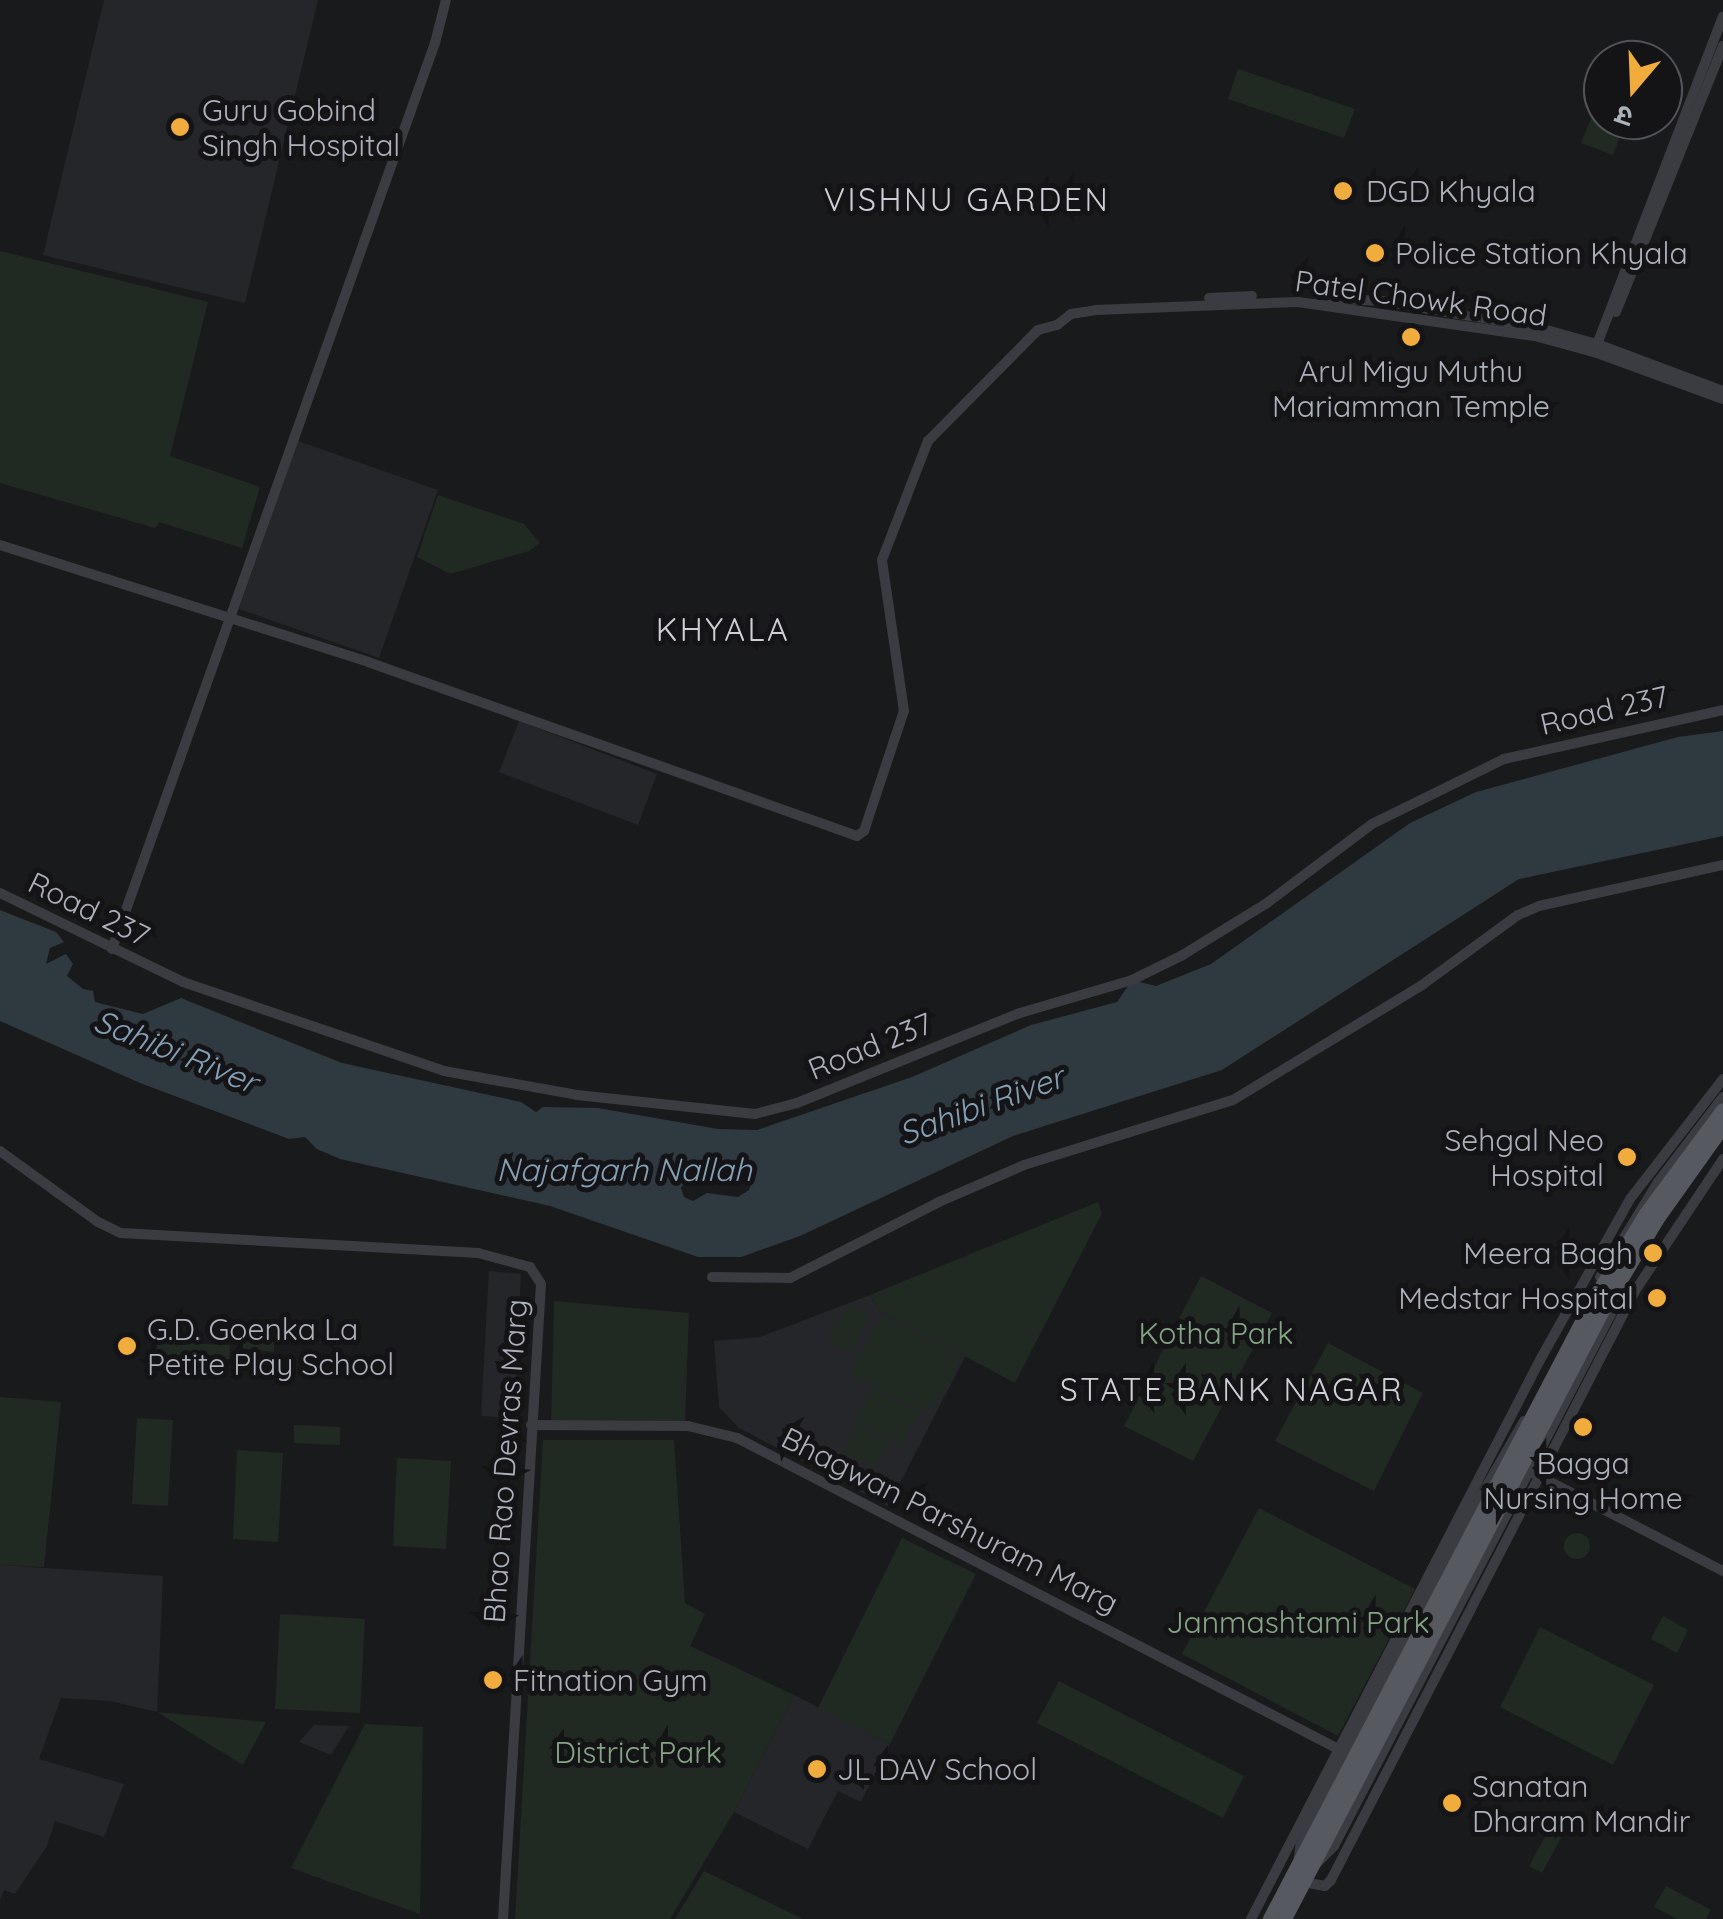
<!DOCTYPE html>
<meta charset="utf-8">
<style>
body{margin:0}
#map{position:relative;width:1723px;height:1919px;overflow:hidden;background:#191a1c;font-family:Quicksand,"Noto Sans Devanagari",sans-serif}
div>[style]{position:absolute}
.built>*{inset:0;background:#252629}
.green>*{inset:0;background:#212a22}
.round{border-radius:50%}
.water>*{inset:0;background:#2f3940}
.minor>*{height:10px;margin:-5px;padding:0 5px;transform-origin:5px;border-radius:5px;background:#3a3c41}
.major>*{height:14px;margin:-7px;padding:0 7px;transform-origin:7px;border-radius:7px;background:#565960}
.dots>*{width:28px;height:28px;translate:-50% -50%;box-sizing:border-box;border:5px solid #141417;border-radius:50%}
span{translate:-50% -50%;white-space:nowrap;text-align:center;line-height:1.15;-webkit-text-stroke:10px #141417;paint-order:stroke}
.poi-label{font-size:30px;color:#acb1bb}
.left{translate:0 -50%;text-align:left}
.right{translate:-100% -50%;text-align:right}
.street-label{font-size:30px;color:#acb1bb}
.park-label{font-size:30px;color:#84a684}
.neighbourhood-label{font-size:32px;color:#cdd0d7;letter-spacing:2.5px}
.water-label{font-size:32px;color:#84a0b5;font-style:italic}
.north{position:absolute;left:1583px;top:40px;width:100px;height:100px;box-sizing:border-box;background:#141417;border:2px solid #515359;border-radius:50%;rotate:199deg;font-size:28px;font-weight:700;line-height:40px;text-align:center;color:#acb1bb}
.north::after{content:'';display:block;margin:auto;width:35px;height:45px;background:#f0ac3d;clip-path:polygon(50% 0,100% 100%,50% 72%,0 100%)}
</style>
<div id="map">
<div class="built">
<i style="clip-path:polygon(104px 0,318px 0,245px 303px,43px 255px)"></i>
<i style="clip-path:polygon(298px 441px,438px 490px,379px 658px,239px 609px)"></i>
<i style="clip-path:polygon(519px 721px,657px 774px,638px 825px,499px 772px)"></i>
<i style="clip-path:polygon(489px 1271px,521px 1274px,514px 1418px,481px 1416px)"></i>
<i style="clip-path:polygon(870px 1295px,880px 1311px,966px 1355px,888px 1506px,739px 1428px,719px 1407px,714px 1341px,760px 1337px)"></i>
<i style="clip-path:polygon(0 1565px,163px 1576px,157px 1712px,110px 1701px,61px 1698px,39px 1759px,124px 1784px,104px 1837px,55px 1821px,47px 1846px,15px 1894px,4px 1890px,0 1901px)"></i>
<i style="clip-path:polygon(794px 1695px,890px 1744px,861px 1802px,838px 1791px,808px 1849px,734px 1812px)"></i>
<i style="clip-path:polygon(314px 1725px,349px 1726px,331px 1755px,299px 1742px)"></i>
</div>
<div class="green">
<i style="clip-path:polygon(1238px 69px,1355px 109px,1344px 138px,1228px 99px)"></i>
<i style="clip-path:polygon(1603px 89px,1603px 120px,1626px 120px,1613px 155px,1581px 143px)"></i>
<i style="clip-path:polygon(0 251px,208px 302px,170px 456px,260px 487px,242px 548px,159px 522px,155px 528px,0 483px)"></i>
<i style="clip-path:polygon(438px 495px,524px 524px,540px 543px,529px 551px,450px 574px,417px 557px)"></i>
<i style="clip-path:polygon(1098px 1202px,1102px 1213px,1015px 1383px,880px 1311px,870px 1295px)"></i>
<i style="clip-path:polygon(1201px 1276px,1272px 1313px,1193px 1461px,1124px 1426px)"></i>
<i style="clip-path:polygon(554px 1301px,689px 1313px,685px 1421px,551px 1426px)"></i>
<i style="clip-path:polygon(852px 1307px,868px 1319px,853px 1350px,847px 1352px,832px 1344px,830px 1336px,846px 1308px)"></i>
<i style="clip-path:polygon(882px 1315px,962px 1357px,935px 1406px,927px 1402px,922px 1412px,851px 1374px)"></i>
<i style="clip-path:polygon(239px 1327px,275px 1331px,274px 1352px,238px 1348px)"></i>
<i style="clip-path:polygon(155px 1342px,230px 1345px,229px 1364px,154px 1360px)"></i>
<i style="clip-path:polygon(1328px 1343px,1423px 1393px,1374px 1491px,1275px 1441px)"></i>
<i style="clip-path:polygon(872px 1388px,918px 1413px,901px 1445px,855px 1420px)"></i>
<i style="clip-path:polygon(0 1397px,61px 1402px,44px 1567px,0 1565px)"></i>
<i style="clip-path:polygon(137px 1418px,173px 1420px,168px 1506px,132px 1504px)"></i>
<i style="clip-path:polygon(858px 1424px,889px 1441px,875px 1468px,843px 1452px)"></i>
<i style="clip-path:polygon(294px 1425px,340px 1427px,340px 1445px,294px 1443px)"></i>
<i style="clip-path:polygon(543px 1440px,674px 1440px,685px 1603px,705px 1614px,690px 1646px,794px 1695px,734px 1812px,670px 1919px,515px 1919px)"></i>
<i style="clip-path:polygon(237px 1450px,283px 1453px,278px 1542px,233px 1539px)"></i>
<i style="clip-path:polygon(397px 1458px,451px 1461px,446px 1549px,393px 1546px)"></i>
<i style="clip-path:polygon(1259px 1508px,1415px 1589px,1338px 1736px,1182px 1654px)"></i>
<i class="round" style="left:1564px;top:1533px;width:26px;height:26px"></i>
<i style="clip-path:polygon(902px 1538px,976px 1574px,890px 1744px,818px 1708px)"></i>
<i style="clip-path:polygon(280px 1614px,365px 1619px,360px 1713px,275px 1709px)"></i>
<i style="clip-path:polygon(1663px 1616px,1688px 1630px,1677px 1653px,1651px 1639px)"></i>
<i style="clip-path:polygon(1540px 1627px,1654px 1685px,1613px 1765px,1500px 1707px)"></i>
<i style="clip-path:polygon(1059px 1681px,1244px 1776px,1223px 1818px,1037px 1723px)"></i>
<i style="clip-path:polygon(157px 1712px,266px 1722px,243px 1765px)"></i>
<i style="clip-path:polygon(365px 1724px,423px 1727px,420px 1914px,291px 1868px)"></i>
<i style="clip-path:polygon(1550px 1828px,1563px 1834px,1542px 1873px,1529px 1866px)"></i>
<i style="clip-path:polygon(704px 1871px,803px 1919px,675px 1919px)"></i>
<i style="clip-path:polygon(1666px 1886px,1711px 1910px,1706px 1919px,1677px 1919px,1654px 1907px)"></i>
</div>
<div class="water">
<i style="clip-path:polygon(evenodd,1723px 731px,1723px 836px,1519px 879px,1222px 1070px,1013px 1136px,800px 1236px,741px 1257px,698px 1257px,550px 1206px,340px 1159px,317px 1149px,305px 1137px,289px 1139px,140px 1083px,0 1021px,0 910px,56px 932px,64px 942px,50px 948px,46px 964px,66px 954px,73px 964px,67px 976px,83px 989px,93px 991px,95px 1002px,143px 1014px,181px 998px,342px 1063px,521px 1102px,536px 1112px,543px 1107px,598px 1108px,718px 1129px,757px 1130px,912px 1077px,1031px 1025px,1117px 1002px,1132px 980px,1156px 986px,1211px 964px,1410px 823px,1476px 792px,1678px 737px,1723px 731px,714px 1159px,713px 1166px,739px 1169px,752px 1179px,749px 1190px,738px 1197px,707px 1193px,693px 1201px,684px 1197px,681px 1188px,698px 1161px,714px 1159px)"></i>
</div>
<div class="minor">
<i style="left:1209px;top:298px;width:43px;rotate:-2.7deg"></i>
<i style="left:1319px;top:298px;width:63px;rotate:2.7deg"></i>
<i style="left:1382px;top:301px;width:156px;rotate:9.6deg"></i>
<i style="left:1536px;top:327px;width:63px;rotate:15.6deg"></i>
<i style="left:1597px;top:344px;width:134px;rotate:20.5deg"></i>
<i style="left:1616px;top:312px;width:287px;rotate:-68.1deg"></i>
<i style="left:1596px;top:347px;width:354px;rotate:-69deg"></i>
<i style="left:0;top:545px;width:386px;rotate:17.6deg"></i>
<i style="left:368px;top:662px;width:519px;rotate:19.59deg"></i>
<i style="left:857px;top:836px;width:9px;rotate:-36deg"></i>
<i style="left:864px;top:831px;width:126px;rotate:-71.6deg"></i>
<i style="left:904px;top:711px;width:153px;rotate:-98.3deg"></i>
<i style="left:882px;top:560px;width:128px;rotate:-68.9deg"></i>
<i style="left:928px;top:441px;width:156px;rotate:-45.3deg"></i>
<i style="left:1038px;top:330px;width:20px;rotate:-15deg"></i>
<i style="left:1057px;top:325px;width:18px;rotate:-38deg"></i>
<i style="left:1071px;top:314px;width:25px;rotate:-9deg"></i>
<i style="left:1096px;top:310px;width:202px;rotate:-2.3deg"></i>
<i style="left:1298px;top:302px;width:239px;rotate:8.2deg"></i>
<i style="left:1535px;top:336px;width:64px;rotate:15.3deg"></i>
<i style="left:1597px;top:353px;width:134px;rotate:20.1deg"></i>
<i style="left:0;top:893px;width:203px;rotate:25.9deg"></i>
<i style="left:183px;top:982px;width:276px;rotate:18.8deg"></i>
<i style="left:444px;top:1071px;width:135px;rotate:10.2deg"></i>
<i style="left:577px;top:1095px;width:179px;rotate:6.1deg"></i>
<i style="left:755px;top:1114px;width:43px;rotate:-14.7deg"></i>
<i style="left:797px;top:1103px;width:240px;rotate:-22deg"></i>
<i style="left:1020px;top:1013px;width:117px;rotate:-16.4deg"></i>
<i style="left:1132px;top:980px;width:55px;rotate:-26.1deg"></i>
<i style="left:1181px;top:956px;width:101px;rotate:-31.6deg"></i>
<i style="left:1267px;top:903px;width:131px;rotate:-37deg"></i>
<i style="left:1372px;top:824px;width:147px;rotate:-26.2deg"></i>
<i style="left:1504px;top:759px;width:224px;rotate:-12.6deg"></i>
<i style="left:112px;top:949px;width:962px;rotate:-70.38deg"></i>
<i style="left:435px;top:43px;width:44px;rotate:-75.7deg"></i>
<i style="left:0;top:1151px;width:121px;rotate:35.9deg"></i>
<i style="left:98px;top:1222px;width:25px;rotate:26deg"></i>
<i style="left:121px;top:1233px;width:358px;rotate:3.2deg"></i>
<i style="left:478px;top:1253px;width:54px;rotate:15.1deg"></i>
<i style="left:530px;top:1267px;width:20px;rotate:57deg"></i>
<i style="left:541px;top:1284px;width:636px;rotate:93.42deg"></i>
<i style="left:712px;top:1277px;width:78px;rotate:0.7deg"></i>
<i style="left:790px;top:1278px;width:169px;rotate:-27deg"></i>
<i style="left:941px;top:1201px;width:90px;rotate:-23.4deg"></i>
<i style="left:1024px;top:1165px;width:219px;rotate:-17.3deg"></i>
<i style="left:1233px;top:1100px;width:221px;rotate:-31.3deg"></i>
<i style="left:1422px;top:985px;width:119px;rotate:-36.1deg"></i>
<i style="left:1518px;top:915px;width:23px;rotate:-23deg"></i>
<i style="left:1539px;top:906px;width:189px;rotate:-12.6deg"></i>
<i style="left:1600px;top:1277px;width:111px;rotate:-58.6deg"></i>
<i style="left:1658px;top:1182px;width:107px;rotate:-52.6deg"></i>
<i style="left:531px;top:1425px;width:157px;rotate:0.4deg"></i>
<i style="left:688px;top:1426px;width:50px;rotate:13.8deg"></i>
<i style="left:737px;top:1438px;width:683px;rotate:27.35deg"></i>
<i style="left:1533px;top:1473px;width:214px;rotate:27.3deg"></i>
<i style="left:1299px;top:1857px;width:24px;rotate:-83deg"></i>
<i style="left:1302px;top:1833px;width:35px;rotate:-63deg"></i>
<i style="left:1318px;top:1802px;width:319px;rotate:-62.1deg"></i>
<i style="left:1467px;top:1520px;width:114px;rotate:-60.1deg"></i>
<i style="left:1313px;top:1867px;width:30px;rotate:-45deg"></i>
<i style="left:1334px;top:1846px;width:632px;rotate:-62.5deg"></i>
<i style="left:1304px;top:1882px;width:21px;rotate:11deg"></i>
<i style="left:1325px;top:1886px;width:8px;rotate:-45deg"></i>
<i style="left:1331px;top:1880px;width:663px;rotate:-62.7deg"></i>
<i style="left:1635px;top:1291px;width:159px;rotate:-56.3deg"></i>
<i style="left:1251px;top:1919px;width:629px;rotate:-62.66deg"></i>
<i style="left:1540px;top:1360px;width:184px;rotate:-60.8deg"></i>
<i style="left:1630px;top:1199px;width:152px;rotate:-52.2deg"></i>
</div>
<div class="major">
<i style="left:1270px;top:1919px;width:697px;rotate:-62.41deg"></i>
<i style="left:1593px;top:1301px;width:102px;rotate:-58.7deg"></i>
<i style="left:1646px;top:1214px;width:129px;rotate:-53.5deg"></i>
<i style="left:1285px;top:1919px;width:691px;rotate:-62.4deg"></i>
<i style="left:1605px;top:1307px;width:101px;rotate:-59.1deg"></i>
<i style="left:1657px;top:1220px;width:114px;rotate:-54.6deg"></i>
</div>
<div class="dots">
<i style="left:180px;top:127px;background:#f0ac3d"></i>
<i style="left:1343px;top:191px;background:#f0ac3d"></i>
<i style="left:1375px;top:253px;background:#f0ac3d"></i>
<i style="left:1411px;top:337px;background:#f0ac3d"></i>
<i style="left:1627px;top:1157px;background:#f0ac3d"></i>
<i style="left:1653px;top:1253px;background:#f0ac3d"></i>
<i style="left:1657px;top:1298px;background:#f0ac3d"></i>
<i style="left:127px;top:1346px;background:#f0ac3d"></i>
<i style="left:1583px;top:1427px;background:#f0ac3d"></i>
<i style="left:493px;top:1680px;background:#f0ac3d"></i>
<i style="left:817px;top:1769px;background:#f0ac3d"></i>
<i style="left:1452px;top:1803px;background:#f0ac3d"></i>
</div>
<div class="poi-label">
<span class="left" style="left:202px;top:127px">Guru Gobind<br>Singh Hospital</span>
<span class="left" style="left:1366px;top:191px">DGD Khyala</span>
<span class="left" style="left:1395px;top:253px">Police Station Khyala</span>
<span style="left:1411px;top:388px">Arul Migu Muthu<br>Mariamman Temple</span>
<span class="right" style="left:1604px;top:1157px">Sehgal Neo<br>Hospital</span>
<span class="right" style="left:1633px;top:1253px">Meera Bagh</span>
<span class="right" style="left:1634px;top:1298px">Medstar Hospital</span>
<span class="left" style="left:147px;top:1346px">G.D. Goenka La<br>Petite Play School</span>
<span style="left:1583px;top:1480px">Bagga<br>Nursing Home</span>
<span class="left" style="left:513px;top:1680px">Fitnation Gym</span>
<span class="left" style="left:837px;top:1769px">JL DAV School</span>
<span class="left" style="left:1472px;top:1803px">Sanatan<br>Dharam Mandir</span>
</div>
<div class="street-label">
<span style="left:1421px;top:298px;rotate:8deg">Patel Chowk Road</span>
<span style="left:1604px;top:710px;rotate:-13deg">Road 237</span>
<span style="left:89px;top:909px;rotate:26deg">Road 237</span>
<span style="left:870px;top:1046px;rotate:-22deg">Road 237</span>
<span style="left:505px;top:1461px;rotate:-86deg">Bhao Rao Devras Marg</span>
<span style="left:950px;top:1520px;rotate:27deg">Bhagwan Parshuram Marg</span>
</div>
<div class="park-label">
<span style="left:1216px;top:1333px">Kotha Park</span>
<span style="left:1298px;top:1622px">Janmashtami Park</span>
<span style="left:638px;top:1752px">District Park</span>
</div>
<div class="neighbourhood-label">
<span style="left:967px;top:199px">VISHNU GARDEN</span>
<span style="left:723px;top:629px">KHYALA</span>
<span style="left:1232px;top:1389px">STATE BANK NAGAR</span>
</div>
<div class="water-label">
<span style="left:176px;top:1051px;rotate:22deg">Sahibi River</span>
<span style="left:981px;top:1105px;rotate:-20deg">Sahibi River</span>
<span style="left:624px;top:1169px">Najafgarh Nallah</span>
</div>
<div class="north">उ</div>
</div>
